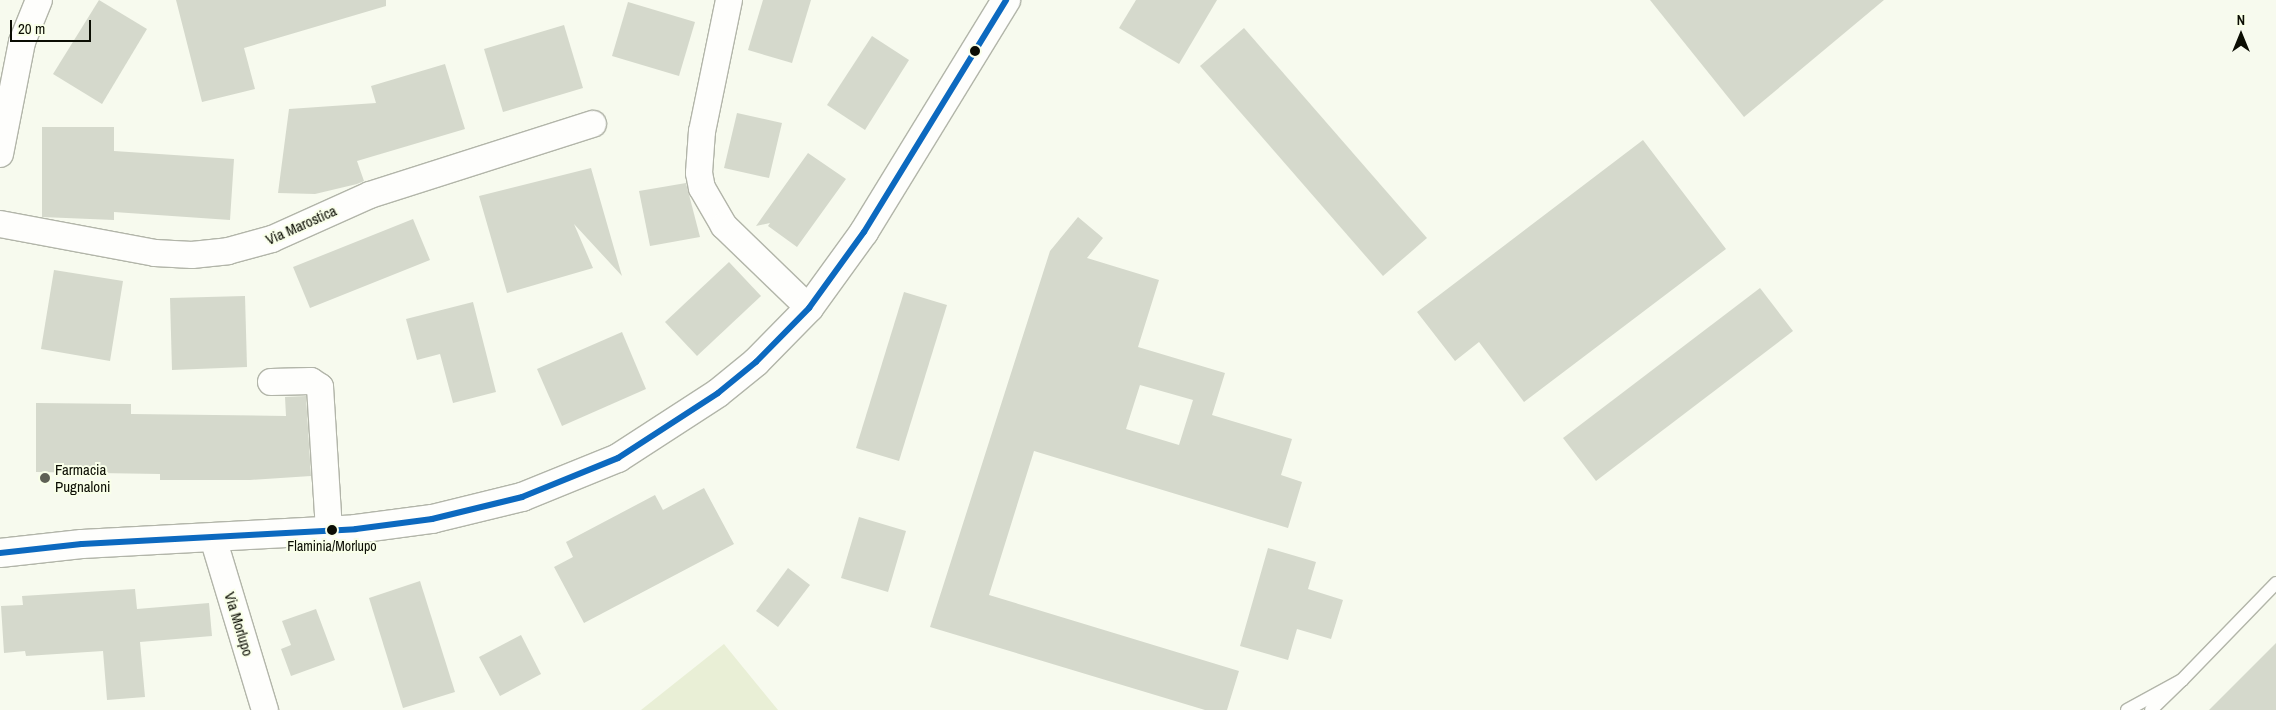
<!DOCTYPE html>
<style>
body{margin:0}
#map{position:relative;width:2276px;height:710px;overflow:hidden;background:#f7faee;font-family:"Archivo Narrow",sans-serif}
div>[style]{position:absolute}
.green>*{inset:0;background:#e9efd6}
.building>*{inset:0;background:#d5d9cc}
.roads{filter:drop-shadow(1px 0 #b2b5a9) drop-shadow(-1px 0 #b2b5a9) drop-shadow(0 1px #b2b5a9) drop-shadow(0 -1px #b2b5a9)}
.lane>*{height:12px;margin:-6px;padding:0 6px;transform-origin:6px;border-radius:6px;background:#fefefc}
.street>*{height:26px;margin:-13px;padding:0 13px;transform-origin:13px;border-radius:13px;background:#fefefc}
.secondary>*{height:28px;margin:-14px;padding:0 14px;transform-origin:14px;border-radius:14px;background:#fefefc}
.bus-1>*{height:6px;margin:-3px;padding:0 3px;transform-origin:3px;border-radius:3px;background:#0c69bf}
.dots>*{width:14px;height:14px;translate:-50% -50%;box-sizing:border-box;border:2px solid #f9ffe9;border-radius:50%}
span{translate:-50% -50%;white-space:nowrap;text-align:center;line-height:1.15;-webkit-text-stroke:4px #f9ffe9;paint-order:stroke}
.bus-label{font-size:14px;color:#0b0d03}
.street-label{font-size:15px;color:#0b0d03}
.poi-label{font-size:15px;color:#0b0d03}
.left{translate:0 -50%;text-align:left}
.north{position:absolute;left:2216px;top:10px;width:50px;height:50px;-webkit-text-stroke:4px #f9ffe9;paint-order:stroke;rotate:0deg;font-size:14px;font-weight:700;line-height:20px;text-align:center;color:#0b0d03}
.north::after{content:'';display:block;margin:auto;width:18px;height:22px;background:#0b0d03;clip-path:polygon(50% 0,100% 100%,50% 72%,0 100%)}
.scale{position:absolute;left:10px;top:20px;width:81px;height:22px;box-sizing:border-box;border:2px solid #0b0d03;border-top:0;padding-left:6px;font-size:15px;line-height:18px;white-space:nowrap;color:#0b0d03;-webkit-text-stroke:4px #f9ffe9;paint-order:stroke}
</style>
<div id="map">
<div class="green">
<i style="clip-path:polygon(724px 644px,778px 710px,641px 710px)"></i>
</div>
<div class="building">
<i style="clip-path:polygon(99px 0,147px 29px,102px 104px,53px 74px)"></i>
<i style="clip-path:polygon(176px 0,386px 0,386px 6px,244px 48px,255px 89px,202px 102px)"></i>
<i style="clip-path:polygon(763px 0,811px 0,792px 63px,748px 50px)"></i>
<i style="clip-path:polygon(1136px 0,1217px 0,1179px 64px,1119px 28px)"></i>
<i style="clip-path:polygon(1650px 0,1884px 0,1744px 117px)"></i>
<i style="clip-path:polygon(628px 2px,695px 22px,679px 76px,612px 56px)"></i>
<i style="clip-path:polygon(564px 25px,583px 88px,503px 112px,484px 49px)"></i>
<i style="clip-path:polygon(1244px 28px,1427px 238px,1383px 276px,1200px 66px)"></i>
<i style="clip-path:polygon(872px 36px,909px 60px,865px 130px,827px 105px)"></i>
<i style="clip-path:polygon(445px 64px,465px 129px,357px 161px,364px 181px,357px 184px,315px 194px,278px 193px,289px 109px,376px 103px,371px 86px)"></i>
<i style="clip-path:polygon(737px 113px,782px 123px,769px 178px,724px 168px)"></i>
<i style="clip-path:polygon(42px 127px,114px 127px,114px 151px,234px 159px,230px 220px,114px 212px,114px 220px,42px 217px)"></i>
<i style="clip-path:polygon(1643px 140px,1726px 249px,1524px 402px,1479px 342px,1455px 361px,1417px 312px)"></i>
<i style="clip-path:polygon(808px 153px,846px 179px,797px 247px,768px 226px,770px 223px,756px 226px)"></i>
<i style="clip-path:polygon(591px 168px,622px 276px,574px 224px,593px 268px,507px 293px,479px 196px)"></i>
<i style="clip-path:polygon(686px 183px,700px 237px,650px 246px,639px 191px)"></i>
<i style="clip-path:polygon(evenodd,1078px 217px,1103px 238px,1087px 258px,1159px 280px,1138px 347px,1225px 373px,1212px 415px,1292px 439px,1281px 475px,1302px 482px,1288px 528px,1034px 451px,989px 595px,1239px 671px,1227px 710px,1205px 710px,930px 627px,1050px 251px,1078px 217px,1140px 385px,1193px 400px,1179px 445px,1126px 429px,1140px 385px)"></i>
<i style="clip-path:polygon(413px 219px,430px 260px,310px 308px,293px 267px)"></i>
<i style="clip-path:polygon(729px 262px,761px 296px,697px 356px,665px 322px)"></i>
<i style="clip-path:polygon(54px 270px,123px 281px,110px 361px,41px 349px)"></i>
<i style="clip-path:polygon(1760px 288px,1793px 331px,1596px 481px,1563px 438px)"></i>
<i style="clip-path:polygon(904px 292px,947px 305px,899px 461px,856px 448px)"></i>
<i style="clip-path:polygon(245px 296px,247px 367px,172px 370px,170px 298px)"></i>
<i style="clip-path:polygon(473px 302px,496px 392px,453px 403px,440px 354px,417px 360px,406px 319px)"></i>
<i style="clip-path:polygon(622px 332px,646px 389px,562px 426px,537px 369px)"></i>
<i style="clip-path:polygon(306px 396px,311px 476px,250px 480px,160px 480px,160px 474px,36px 472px,36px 403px,131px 404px,131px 414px,286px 416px,285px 397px)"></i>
<i style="clip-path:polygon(704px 488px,734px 544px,584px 623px,554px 567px,573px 557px,566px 542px,655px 495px,663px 510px)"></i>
<i style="clip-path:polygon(859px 517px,906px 531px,888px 592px,841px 578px)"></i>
<i style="clip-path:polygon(1268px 548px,1316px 562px,1308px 589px,1343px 600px,1331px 639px,1297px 629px,1288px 660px,1240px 646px)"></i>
<i style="clip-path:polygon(788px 568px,810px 585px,778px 627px,756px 611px)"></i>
<i style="clip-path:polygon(420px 581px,455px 692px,403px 708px,369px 598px)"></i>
<i style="clip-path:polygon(135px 589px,137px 609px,209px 603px,212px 636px,140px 642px,145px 697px,107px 700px,103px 651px,26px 656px,25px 651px,4px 653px,1px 606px,23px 605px,22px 596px)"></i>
<i style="clip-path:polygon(316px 609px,335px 660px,291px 676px,281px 649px,291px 645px,282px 621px)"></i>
<i style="clip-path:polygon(521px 635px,541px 674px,500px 696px,479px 657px)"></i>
<i style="clip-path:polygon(2276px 643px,2276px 710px,2209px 710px)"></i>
</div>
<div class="roads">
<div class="lane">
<i style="left:2182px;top:680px;width:135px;rotate:-45.9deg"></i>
<i style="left:2127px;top:710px;width:63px;rotate:-28.6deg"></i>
<i style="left:2182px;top:680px;width:43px;rotate:135.9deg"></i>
</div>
<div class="street">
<i style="left:729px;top:0;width:134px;rotate:101.6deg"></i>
<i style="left:702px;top:131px;width:42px;rotate:94.1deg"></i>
<i style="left:699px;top:173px;width:15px;rotate:79deg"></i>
<i style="left:702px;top:188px;width:44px;rotate:59.9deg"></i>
<i style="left:724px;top:226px;width:118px;rotate:44deg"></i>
<i style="left:0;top:154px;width:114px;rotate:-78.9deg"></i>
<i style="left:22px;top:42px;width:45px;rotate:-68deg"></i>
<i style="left:0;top:224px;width:158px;rotate:10.6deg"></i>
<i style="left:155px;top:253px;width:37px;rotate:3deg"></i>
<i style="left:192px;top:255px;width:36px;rotate:-6deg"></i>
<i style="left:228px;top:251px;width:46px;rotate:-15.3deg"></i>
<i style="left:272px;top:239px;width:107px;rotate:-24.2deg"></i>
<i style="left:370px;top:195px;width:234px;rotate:-17.7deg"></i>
<i style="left:271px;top:382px;width:40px;rotate:-1.4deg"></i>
<i style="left:311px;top:381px;width:11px;rotate:34deg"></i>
<i style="left:320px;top:387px;width:143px;rotate:86.4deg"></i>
<i style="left:213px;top:538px;width:180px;rotate:73.2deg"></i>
</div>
<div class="secondary">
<i style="left:0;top:553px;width:82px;rotate:-6.3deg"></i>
<i style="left:82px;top:544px;width:274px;rotate:-3.1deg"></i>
<i style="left:356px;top:529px;width:77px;rotate:-7.5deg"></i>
<i style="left:432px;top:519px;width:93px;rotate:-13.7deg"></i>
<i style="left:522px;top:497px;width:104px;rotate:-22.1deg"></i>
<i style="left:618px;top:458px;width:119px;rotate:-33deg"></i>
<i style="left:718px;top:393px;width:49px;rotate:-39.2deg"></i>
<i style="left:756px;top:362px;width:76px;rotate:-45.5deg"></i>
<i style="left:809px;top:308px;width:94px;rotate:-54.1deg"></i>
<i style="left:864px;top:232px;width:272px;rotate:-58.5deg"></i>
</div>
</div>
<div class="bus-1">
<i style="left:0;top:553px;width:82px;rotate:-6.3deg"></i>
<i style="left:82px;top:544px;width:274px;rotate:-3.1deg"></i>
<i style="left:356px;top:529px;width:77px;rotate:-7.5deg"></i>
<i style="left:432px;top:519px;width:93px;rotate:-13.7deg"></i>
<i style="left:522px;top:497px;width:104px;rotate:-22.1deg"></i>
<i style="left:618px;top:458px;width:119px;rotate:-33deg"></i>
<i style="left:718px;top:393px;width:49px;rotate:-39.2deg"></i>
<i style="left:756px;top:362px;width:76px;rotate:-45.5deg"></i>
<i style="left:809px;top:308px;width:94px;rotate:-54.1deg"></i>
<i style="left:864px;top:232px;width:272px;rotate:-58.5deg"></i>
</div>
<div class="dots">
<i style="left:975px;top:51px;background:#0b0d03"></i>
<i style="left:45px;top:478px;background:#5e6055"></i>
<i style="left:332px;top:530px;background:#0b0d03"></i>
</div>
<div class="bus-label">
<span style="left:332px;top:546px">Flaminia/Morlupo</span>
</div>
<div class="street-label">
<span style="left:301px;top:225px;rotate:-24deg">Via Marostica</span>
<span style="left:239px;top:624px;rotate:73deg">Via Morlupo</span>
</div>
<div class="poi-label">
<span class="left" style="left:55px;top:478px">Farmacia<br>Pugnaloni</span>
</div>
<div class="north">N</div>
<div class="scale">20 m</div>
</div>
